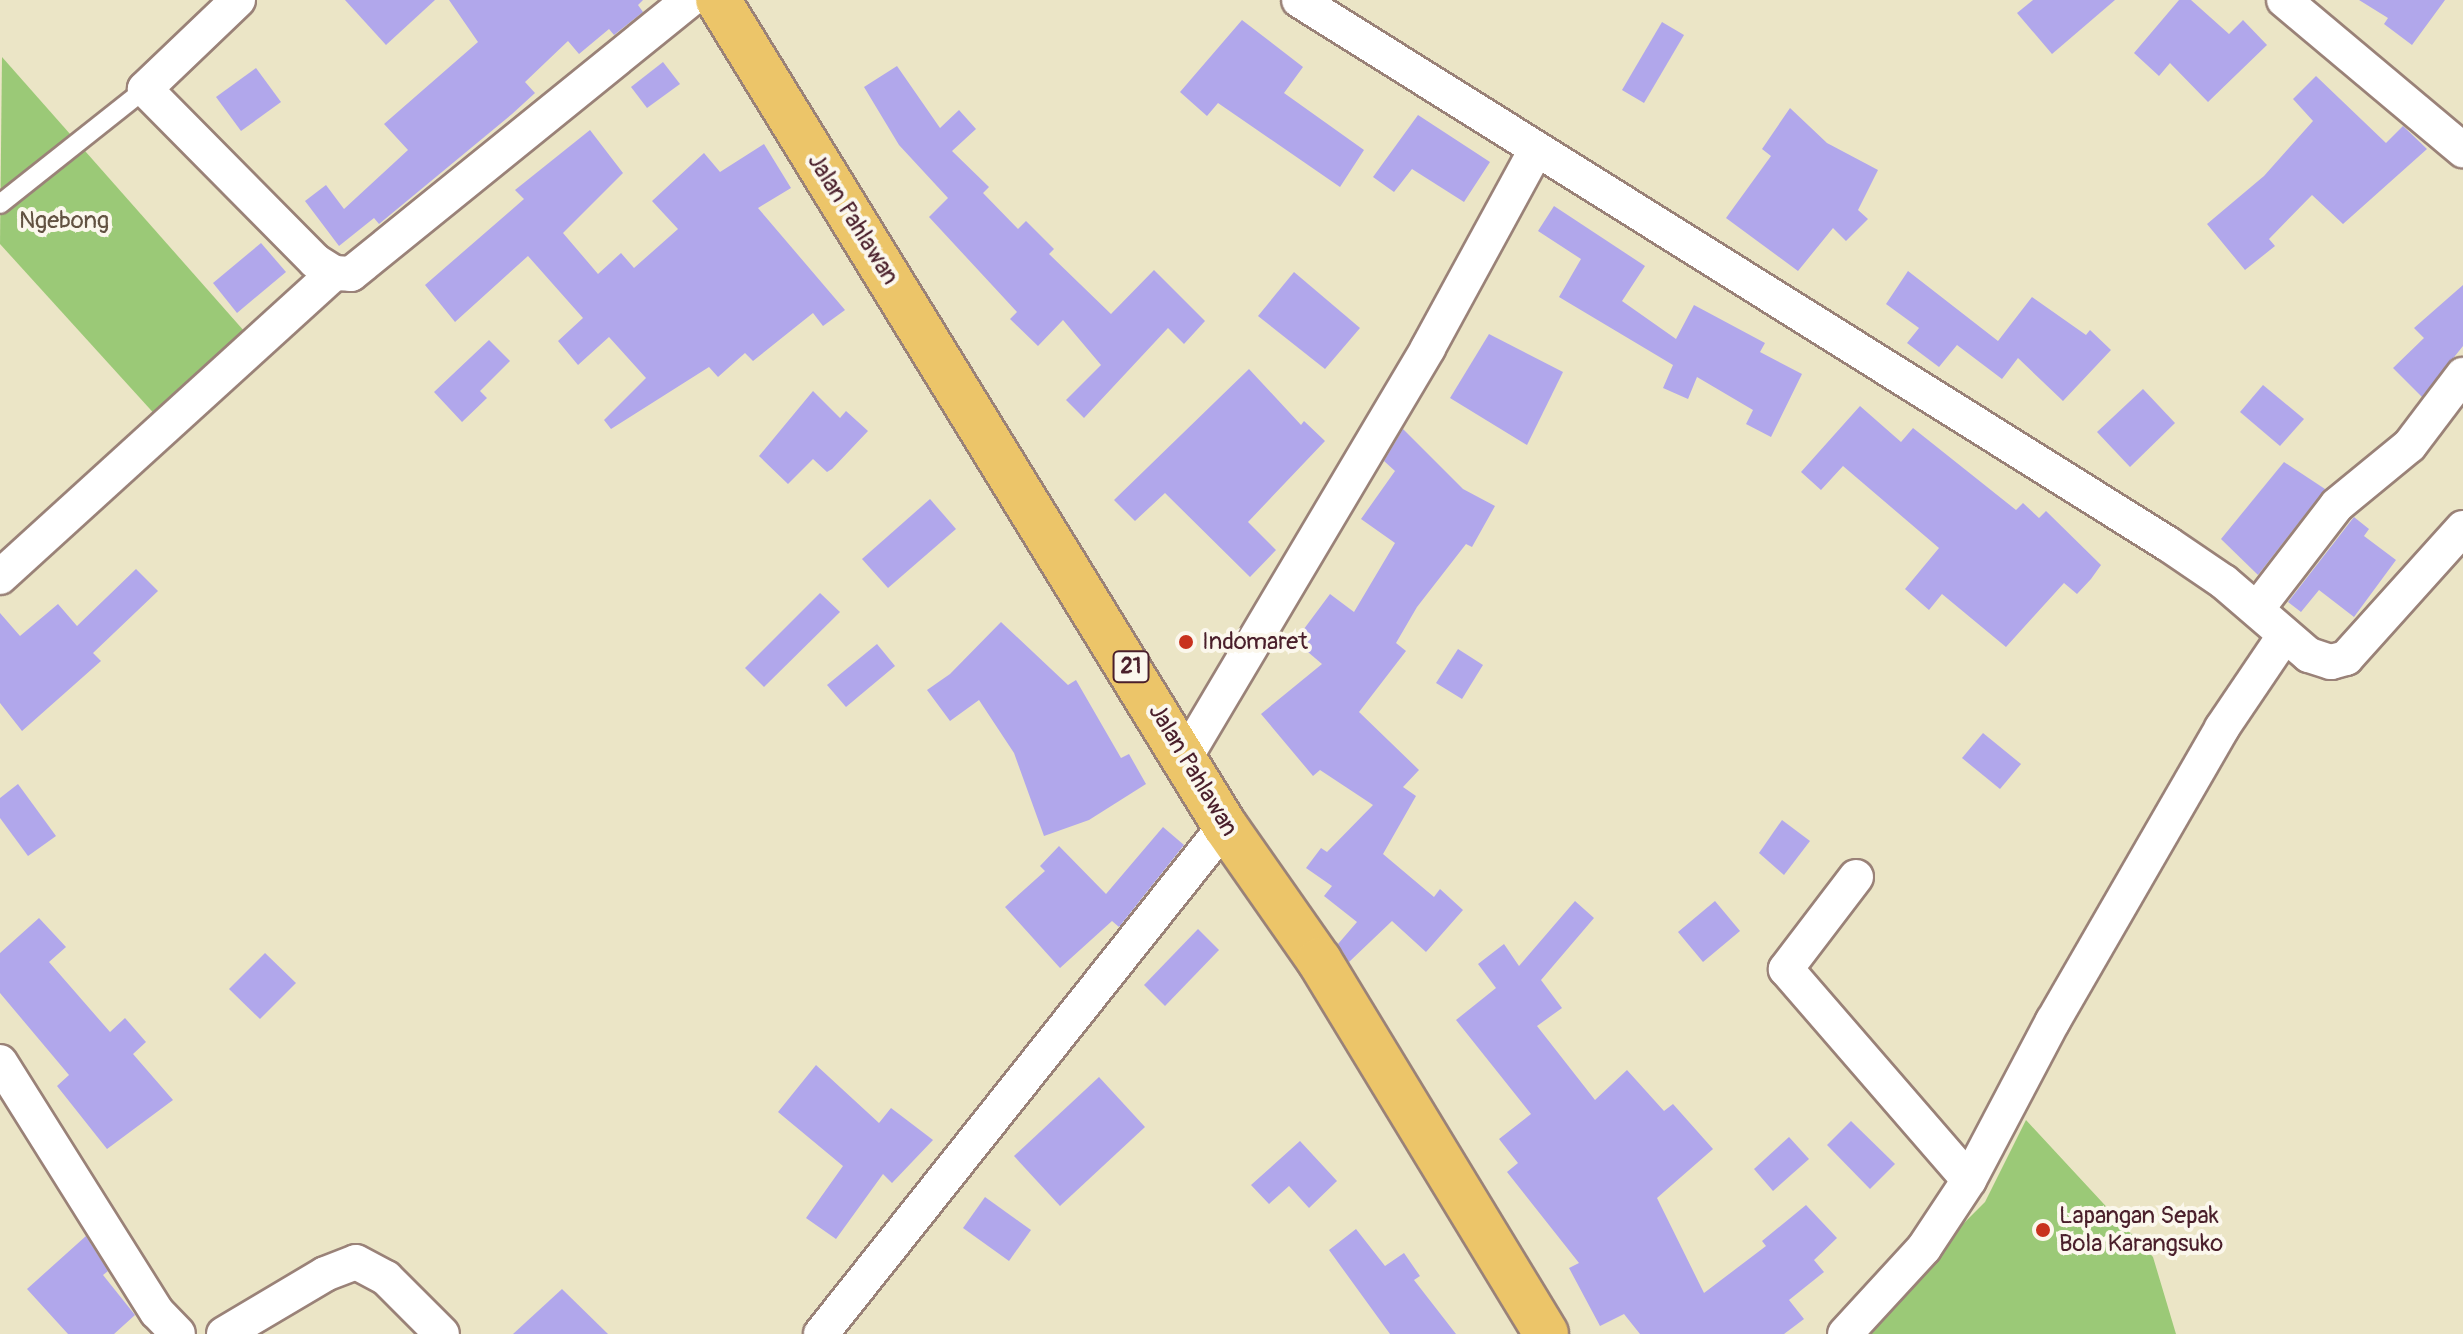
<!DOCTYPE html>
<style>
body{margin:0}
#map{position:relative;width:2463px;height:1334px;overflow:hidden;background:#ebe5c6;font-family:Pangolin,sans-serif}
div>[style]{position:absolute}
.green>*{inset:0;background:#9bc977}
.building>*{inset:0;background:#b1a7eb}
.roads{filter:drop-shadow(2px 0 #9a8278) drop-shadow(-2px 0 #9a8278) drop-shadow(0 2px #9a8278) drop-shadow(0 -2px #9a8278)}
.service>*{height:18px;margin:-9px;padding:0 9px;transform-origin:9px;border-radius:9px;background:#fff}
.minor>*{height:34px;margin:-17px;padding:0 17px;transform-origin:17px;border-radius:17px;background:#fff}
.trunk>*{height:44px;margin:-22px;padding:0 22px;transform-origin:22px;border-radius:22px;background:#ecc569}
.dots>*{width:22px;height:22px;translate:-50% -50%;box-sizing:border-box;border:4px solid #fbf7ec;border-radius:50%}
span{translate:-50% -50%;white-space:nowrap;text-align:center;line-height:1.15;-webkit-text-stroke:8px #fbf7ec;paint-order:stroke}
.shield-label span{padding:2px 6px;background:#fbf7ec;border:2px solid;border-radius:6px;-webkit-text-stroke-width:0}
.shield-label{font-size:22px;color:#4a1f2b;font-weight:700}
.street-label{font-size:24px;color:#4a1f2b}
.park-label{font-size:24px;color:#625242}
.poi-label{font-size:24px;color:#4a1f2b}
.left{translate:0 -50%;text-align:left}
</style>
<div id="map">
<div class="green">
<i style="clip-path:polygon(2px 57px,260px 349px,169px 430px,0 244px)"></i>
<i style="clip-path:polygon(2026px 1120px,2153px 1257px,2176px 1334px,1853px 1334px,1985px 1202px)"></i>
</div>
<div class="building">
<i style="clip-path:polygon(345px 0,435px 0,386px 45px)"></i>
<i style="clip-path:polygon(449px 0,643px 0,638px 5px,643px 12px,614px 35px,609px 29px,579px 54px,568px 41px,525px 82px,535px 93px,512px 114px,379px 224px,374px 218px,339px 246px,305px 201px,326px 185px,344px 209px,408px 150px,384px 124px,478px 42px)"></i>
<i style="clip-path:polygon(2033px 0,2115px 0,2052px 54px,2017px 13px)"></i>
<i style="clip-path:polygon(2179px 0,2191px 0,2229px 34px,2243px 20px,2267px 45px,2208px 102px,2170px 63px,2159px 76px,2134px 53px)"></i>
<i style="clip-path:polygon(2359px 0,2445px 0,2412px 45px,2384px 24px,2388px 18px)"></i>
<i style="clip-path:polygon(1242px 20px,1303px 67px,1284px 93px,1364px 150px,1340px 187px,1218px 103px,1207px 116px,1180px 92px)"></i>
<i style="clip-path:polygon(1662px 22px,1684px 35px,1644px 103px,1622px 90px)"></i>
<i style="clip-path:polygon(663px 62px,680px 84px,647px 108px,631px 87px)"></i>
<i style="clip-path:polygon(897px 66px,940px 128px,959px 110px,976px 129px,952px 151px,989px 187px,983px 193px,1018px 229px,1026px 221px,1054px 249px,1049px 254px,1111px 314px,1154px 270px,1205px 321px,1184px 344px,1168px 328px,1084px 418px,1066px 400px,1101px 365px,1063px 320px,1038px 346px,1010px 319px,1017px 312px,929px 217px,948px 198px,899px 145px,864px 87px)"></i>
<i style="clip-path:polygon(256px 68px,281px 102px,241px 131px,216px 97px)"></i>
<i style="clip-path:polygon(2316px 76px,2386px 143px,2403px 126px,2427px 149px,2343px 224px,2312px 195px,2269px 239px,2275px 246px,2245px 270px,2207px 224px,2264px 176px,2313px 121px,2293px 99px)"></i>
<i style="clip-path:polygon(1790px 108px,1827px 143px,1878px 170px,1858px 210px,1868px 219px,1846px 241px,1833px 228px,1798px 271px,1726px 218px,1771px 156px,1762px 149px)"></i>
<i style="clip-path:polygon(1418px 115px,1490px 162px,1464px 202px,1412px 169px,1394px 192px,1373px 177px)"></i>
<i style="clip-path:polygon(590px 130px,623px 173px,563px 233px,598px 274px,621px 253px,634px 268px,678px 229px,652px 201px,704px 153px,720px 172px,764px 144px,791px 188px,758px 208px,845px 310px,823px 326px,813px 313px,753px 361px,745px 353px,718px 377px,709px 367px,611px 429px,604px 420px,646px 378px,609px 337px,578px 365px,558px 341px,583px 318px,528px 256px,455px 322px,425px 285px,524px 199px,515px 190px)"></i>
<i style="clip-path:polygon(1554px 206px,1645px 266px,1622px 301px,1676px 339px,1694px 305px,1765px 343px,1760px 352px,1802px 374px,1771px 437px,1746px 424px,1753px 410px,1697px 377px,1688px 399px,1663px 388px,1673px 365px,1559px 297px,1581px 259px,1538px 231px)"></i>
<i style="clip-path:polygon(261px 243px,286px 272px,237px 313px,213px 283px)"></i>
<i style="clip-path:polygon(1908px 271px,1998px 341px,2032px 297px,2086px 335px,2090px 330px,2111px 350px,2063px 401px,2018px 358px,2002px 379px,1957px 345px,1939px 367px,1907px 343px,1919px 328px,1886px 304px)"></i>
<i style="clip-path:polygon(1294px 272px,1360px 328px,1325px 369px,1258px 316px)"></i>
<i style="clip-path:polygon(2463px 285px,2463px 346px,2422px 397px,2393px 368px,2424px 338px,2414px 328px)"></i>
<i style="clip-path:polygon(1489px 334px,1563px 372px,1527px 445px,1450px 398px)"></i>
<i style="clip-path:polygon(489px 340px,510px 361px,480px 391px,487px 398px,462px 422px,434px 392px)"></i>
<i style="clip-path:polygon(1249px 369px,1301px 425px,1304px 421px,1325px 441px,1248px 522px,1276px 550px,1250px 577px,1165px 493px,1135px 521px,1114px 500px)"></i>
<i style="clip-path:polygon(2263px 385px,2304px 419px,2280px 446px,2240px 412px)"></i>
<i style="clip-path:polygon(2143px 389px,2175px 423px,2130px 467px,2097px 432px)"></i>
<i style="clip-path:polygon(813px 391px,840px 418px,846px 411px,868px 431px,832px 469px,827px 472px,813px 459px,788px 484px,759px 456px)"></i>
<i style="clip-path:polygon(1860px 406px,1901px 442px,1913px 428px,2016px 510px,2023px 503px,2039px 518px,2046px 511px,2101px 565px,2091px 579px,2077px 594px,2064px 583px,2006px 647px,1942px 594px,1929px 610px,1905px 589px,1939px 548px,1843px 466px,1821px 490px,1801px 472px)"></i>
<i style="clip-path:polygon(1403px 429px,1463px 489px,1495px 506px,1472px 547px,1466px 544px,1417px 607px,1396px 643px,1406px 651px,1359px 712px,1419px 770px,1403px 787px,1416px 796px,1383px 854px,1434px 897px,1440px 889px,1463px 910px,1426px 952px,1392px 921px,1349px 962px,1338px 944px,1357px 922px,1324px 896px,1332px 886px,1306px 868px,1321px 848px,1327px 852px,1373px 805px,1320px 770px,1313px 776px,1261px 714px,1322px 664px,1295px 641px,1330px 594px,1354px 612px,1395px 543px,1361px 519px,1395px 471px,1384px 461px)"></i>
<i style="clip-path:polygon(2284px 462px,2325px 489px,2258px 575px,2221px 539px)"></i>
<i style="clip-path:polygon(930px 499px,956px 529px,888px 588px,862px 559px)"></i>
<i style="clip-path:polygon(2354px 517px,2369px 529px,2364px 536px,2396px 560px,2354px 617px,2319px 590px,2301px 612px,2288px 602px)"></i>
<i style="clip-path:polygon(136px 569px,158px 591px,93px 653px,101px 661px,22px 731px,0 703px,0 613px,20px 636px,58px 604px,77px 626px)"></i>
<i style="clip-path:polygon(820px 593px,840px 612px,764px 687px,745px 668px)"></i>
<i style="clip-path:polygon(1001px 622px,1068px 685px,1076px 680px,1121px 758px,1129px 754px,1146px 784px,1089px 820px,1044px 836px,1014px 753px,979px 700px,950px 721px,927px 690px,950px 674px)"></i>
<i style="clip-path:polygon(877px 644px,895px 666px,846px 707px,827px 685px)"></i>
<i style="clip-path:polygon(1458px 649px,1483px 665px,1462px 699px,1436px 683px)"></i>
<i style="clip-path:polygon(1983px 733px,2021px 764px,2000px 789px,1962px 758px)"></i>
<i style="clip-path:polygon(18px 784px,56px 836px,28px 856px,0 818px,0 798px)"></i>
<i style="clip-path:polygon(1782px 820px,1810px 841px,1784px 875px,1759px 853px)"></i>
<i style="clip-path:polygon(1163px 827px,1184px 845px,1119px 927px,1112px 921px,1060px 968px,1005px 907px,1045px 871px,1040px 866px,1059px 846px,1106px 894px)"></i>
<i style="clip-path:polygon(1575px 901px,1594px 918px,1541px 980px,1562px 1008px,1537px 1026px,1595px 1100px,1627px 1070px,1664px 1111px,1673px 1104px,1713px 1149px,1657px 1198px,1704px 1293px,1766px 1246px,1762px 1241px,1806px 1205px,1837px 1238px,1814px 1260px,1824px 1272px,1789px 1300px,1804px 1319px,1784px 1334px,1640px 1334px,1624px 1314px,1600px 1326px,1569px 1268px,1579px 1263px,1507px 1172px,1518px 1163px,1499px 1139px,1531px 1114px,1456px 1020px,1496px 988px,1478px 964px,1504px 944px,1519px 966px)"></i>
<i style="clip-path:polygon(1715px 901px,1740px 931px,1703px 962px,1678px 932px)"></i>
<i style="clip-path:polygon(39px 918px,66px 947px,49px 962px,110px 1032px,125px 1018px,146px 1042px,133px 1054px,173px 1100px,107px 1149px,57px 1086px,69px 1075px,0 993px,0 953px)"></i>
<i style="clip-path:polygon(1198px 929px,1219px 950px,1165px 1006px,1144px 985px)"></i>
<i style="clip-path:polygon(265px 953px,296px 983px,260px 1019px,229px 989px)"></i>
<i style="clip-path:polygon(816px 1065px,879px 1123px,891px 1108px,933px 1140px,892px 1183px,883px 1174px,836px 1239px,806px 1218px,843px 1166px,778px 1112px)"></i>
<i style="clip-path:polygon(1099px 1077px,1145px 1127px,1060px 1206px,1014px 1156px)"></i>
<i style="clip-path:polygon(1851px 1121px,1895px 1164px,1870px 1189px,1827px 1145px)"></i>
<i style="clip-path:polygon(1789px 1137px,1809px 1159px,1773px 1191px,1754px 1169px)"></i>
<i style="clip-path:polygon(1300px 1141px,1337px 1181px,1309px 1208px,1289px 1186px,1269px 1204px,1251px 1185px)"></i>
<i style="clip-path:polygon(985px 1197px,1031px 1230px,1009px 1261px,963px 1228px)"></i>
<i style="clip-path:polygon(1356px 1229px,1385px 1266px,1404px 1253px,1420px 1276px,1414px 1280px,1456px 1334px,1390px 1334px,1329px 1250px)"></i>
<i style="clip-path:polygon(86px 1236px,108px 1271px,103px 1275px,135px 1315px,114px 1334px,68px 1334px,27px 1289px)"></i>
<i style="clip-path:polygon(562px 1289px,608px 1334px,513px 1334px)"></i>
</div>
<div class="roads">
<div class="service">
<i style="left:0;top:204px;width:185px;rotate:-38.4deg"></i>
</div>
<div class="minor">
<i style="left:238px;top:0;width:129px;rotate:136.3deg"></i>
<i style="left:145px;top:89px;width:242px;rotate:45.3deg"></i>
<i style="left:315px;top:261px;width:22px;rotate:32deg"></i>
<i style="left:334px;top:273px;width:17px;rotate:3deg"></i>
<i style="left:351px;top:274px;width:435px;rotate:-39deg"></i>
<i style="left:1299px;top:0;width:1025px;rotate:32.05deg"></i>
<i style="left:2168px;top:544px;width:68px;rotate:34.2deg"></i>
<i style="left:2224px;top:582px;width:112px;rotate:40.7deg"></i>
<i style="left:2309px;top:655px;width:23px;rotate:18deg"></i>
<i style="left:2331px;top:662px;width:16px;rotate:-15deg"></i>
<i style="left:2346px;top:658px;width:175px;rotate:-48deg"></i>
<i style="left:2284px;top:0;width:234px;rotate:40deg"></i>
<i style="left:0;top:577px;width:452px;rotate:-42.3deg"></i>
<i style="left:2257px;top:609px;width:131px;rotate:-52.4deg"></i>
<i style="left:2337px;top:505px;width:94px;rotate:-39.4deg"></i>
<i style="left:2410px;top:445px;width:88px;rotate:-52.9deg"></i>
<i style="left:1186px;top:756px;width:474px;rotate:-59.3deg"></i>
<i style="left:1428px;top:348px;width:226px;rotate:-61.4deg"></i>
<i style="left:1856px;top:877px;width:116px;rotate:127.3deg"></i>
<i style="left:1786px;top:969px;width:279px;rotate:49.1deg"></i>
<i style="left:0;top:1062px;width:295px;rotate:57.9deg"></i>
<i style="left:157px;top:1312px;width:30px;rotate:46deg"></i>
<i style="left:224px;top:1334px;width:117px;rotate:-30.7deg"></i>
<i style="left:325px;top:1274px;width:33px;rotate:-21deg"></i>
<i style="left:356px;top:1262px;width:34px;rotate:28deg"></i>
<i style="left:386px;top:1278px;width:79px;rotate:45deg"></i>
<i style="left:821px;top:1334px;width:649px;rotate:-51.51deg"></i>
<i style="left:1845px;top:1334px;width:117px;rotate:-47.4deg"></i>
<i style="left:1924px;top:1248px;width:82px;rotate:-56.5deg"></i>
<i style="left:1969px;top:1180px;width:180px;rotate:-62.2deg"></i>
<i style="left:2053px;top:1021px;width:338px;rotate:-60deg"></i>
<i style="left:2222px;top:728px;width:111px;rotate:-56deg"></i>
</div>
<div class="trunk">
<i style="left:718px;top:0;width:969px;rotate:58.46deg"></i>
<i style="left:1225px;top:826px;width:164px;rotate:55deg"></i>
<i style="left:1319px;top:960px;width:437px;rotate:58.7deg"></i>
</div>
</div>
<div class="dots">
<i style="left:1186px;top:642px;background:#c8321e"></i>
<i style="left:2043px;top:1230px;background:#c8321e"></i>
</div>
<div class="shield-label">
<span style="left:1131px;top:667px">21</span>
</div>
<div class="street-label">
<span style="left:853px;top:219px;rotate:58deg">Jalan Pahlawan</span>
<span style="left:1193px;top:770px;rotate:59deg">Jalan Pahlawan</span>
</div>
<div class="park-label">
<span style="left:64px;top:221px">Ngebong</span>
</div>
<div class="poi-label">
<span class="left" style="left:1202px;top:642px">Indomaret</span>
<span class="left" style="left:2059px;top:1230px">Lapangan Sepak<br>Bola Karangsuko</span>
</div>
</div>
